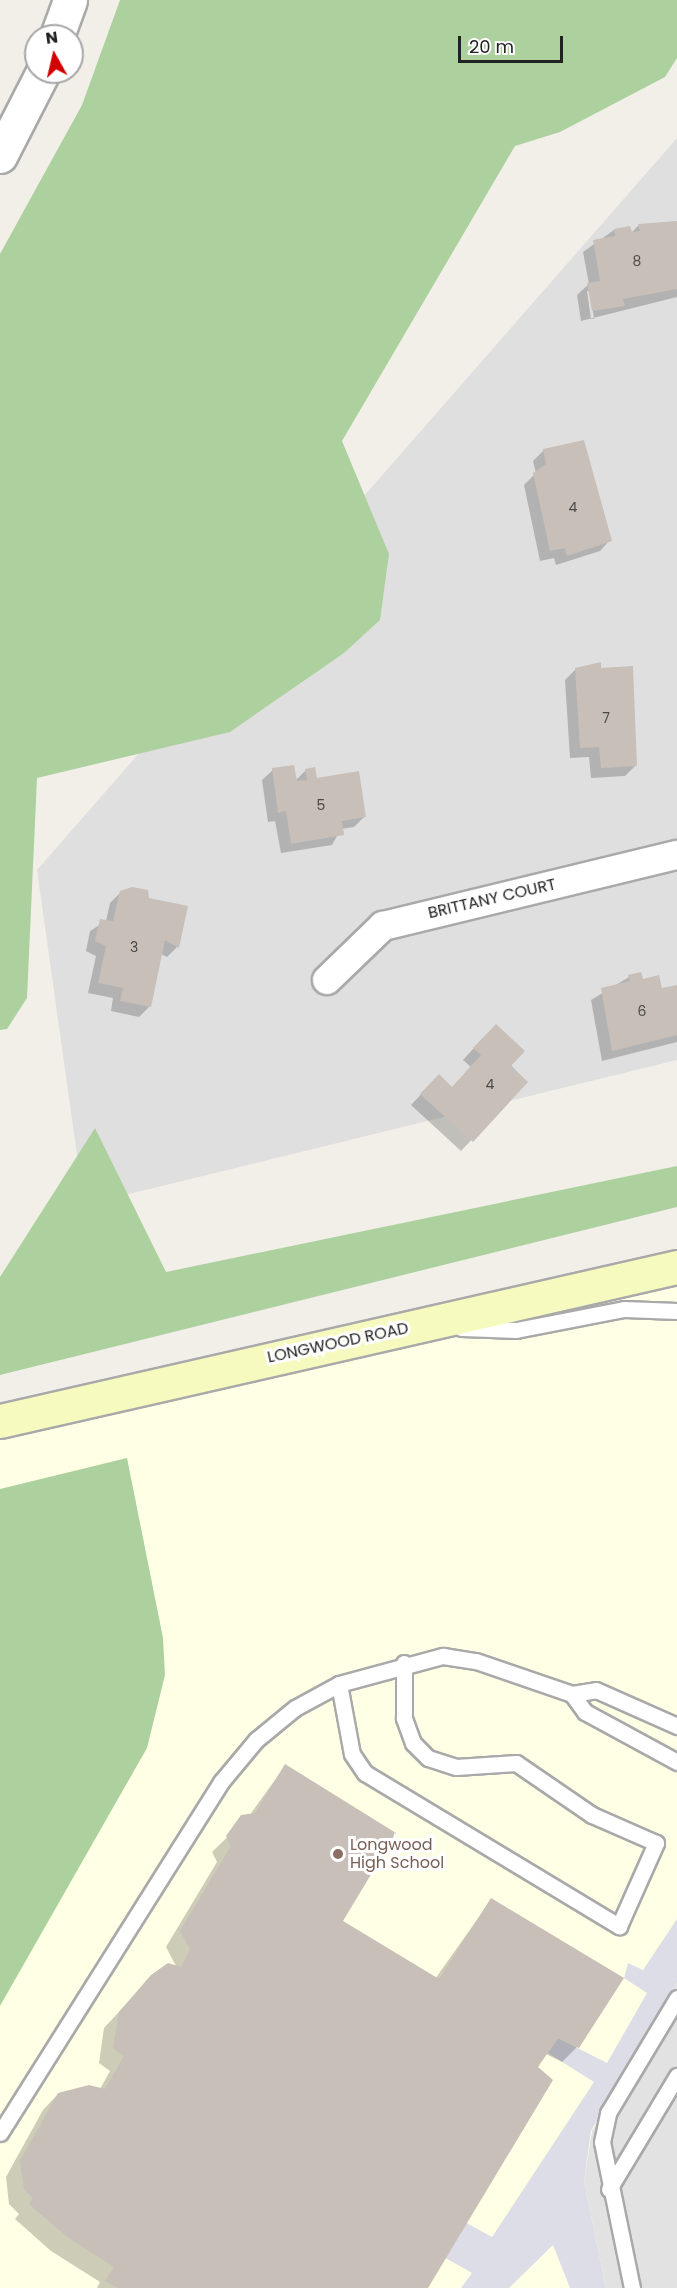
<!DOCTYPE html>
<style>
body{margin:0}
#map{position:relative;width:677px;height:2288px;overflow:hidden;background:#f2efe9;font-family:Poppins,sans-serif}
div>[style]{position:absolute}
.residential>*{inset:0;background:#e0dfdf}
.education>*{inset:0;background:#ffffe5}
.forest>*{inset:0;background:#add19e}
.parking>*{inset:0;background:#e2e2e2}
.plaza>*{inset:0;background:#dddde8}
.shadow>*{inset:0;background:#0003}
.building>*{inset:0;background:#c7bfb8}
.roads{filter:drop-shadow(2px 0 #a9a9a9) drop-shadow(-2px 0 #a9a9a9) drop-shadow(0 2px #a9a9a9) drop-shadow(0 -2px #a9a9a9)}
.service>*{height:15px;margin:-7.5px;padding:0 7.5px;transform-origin:7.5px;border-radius:7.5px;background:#fff}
.minor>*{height:28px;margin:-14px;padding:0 14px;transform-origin:14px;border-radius:14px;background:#fff}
.tertiary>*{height:33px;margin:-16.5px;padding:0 16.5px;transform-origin:16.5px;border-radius:16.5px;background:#fff}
.secondary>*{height:33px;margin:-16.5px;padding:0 16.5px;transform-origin:16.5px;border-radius:16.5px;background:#f7fabf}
.dots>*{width:16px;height:16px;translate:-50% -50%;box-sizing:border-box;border:3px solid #fff;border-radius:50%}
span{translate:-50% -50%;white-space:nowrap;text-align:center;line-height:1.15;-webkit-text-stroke:6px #fff;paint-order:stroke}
.number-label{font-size:14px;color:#4b4948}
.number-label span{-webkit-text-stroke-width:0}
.street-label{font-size:16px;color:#222}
.education-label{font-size:16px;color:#785e54}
.left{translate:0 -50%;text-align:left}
.north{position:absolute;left:24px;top:24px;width:60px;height:60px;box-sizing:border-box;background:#fff;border:2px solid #a7a7a7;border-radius:50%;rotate:352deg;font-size:16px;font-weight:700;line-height:24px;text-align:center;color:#222}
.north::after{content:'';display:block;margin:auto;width:21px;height:27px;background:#d40000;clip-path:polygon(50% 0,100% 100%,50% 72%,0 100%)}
.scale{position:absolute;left:458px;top:36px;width:105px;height:27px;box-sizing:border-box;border:3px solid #222;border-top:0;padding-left:8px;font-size:18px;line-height:21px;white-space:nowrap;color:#222;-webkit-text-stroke:4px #fff;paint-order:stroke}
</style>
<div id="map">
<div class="residential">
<i style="clip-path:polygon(677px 138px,677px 1060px,84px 1205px,37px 870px)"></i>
</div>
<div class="education">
<i style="clip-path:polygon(677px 1272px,677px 2288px,0 2288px,0 1420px)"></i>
</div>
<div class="forest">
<i style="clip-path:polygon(120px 0,677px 0,677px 58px,665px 77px,560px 132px,515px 146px,342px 441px,389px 554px,380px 620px,344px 653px,230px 732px,37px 778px,27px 998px,7px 1029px,0 1030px,0 254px,82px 105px)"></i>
<i style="clip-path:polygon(95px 1128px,166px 1272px,677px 1166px,677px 1207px,0 1375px,0 1277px)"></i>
<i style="clip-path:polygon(127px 1458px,163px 1638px,165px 1675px,147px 1748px,0 2006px,0 1489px)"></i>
</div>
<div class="parking">
<i style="clip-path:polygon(677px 1982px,677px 2288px,606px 2288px,584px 2181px,592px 2131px)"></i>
</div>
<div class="plaza">
<i style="clip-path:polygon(677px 1919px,677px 1982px,591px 2131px,584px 2181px,606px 2288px,570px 2288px,553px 2245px,509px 2288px,461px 2288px,472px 2273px,442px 2256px,465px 2222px,492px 2237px,594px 2082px,548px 2053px,558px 2038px,607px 2063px,647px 1993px,624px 1978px,628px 1963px,643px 1970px)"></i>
</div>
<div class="shadow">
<i style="clip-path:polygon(evenodd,677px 222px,677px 297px,581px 321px,577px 295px,589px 284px,583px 252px,614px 230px,630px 234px,639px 225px,677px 222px,587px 291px,590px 291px,594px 319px,591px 319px,587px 291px)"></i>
<i style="clip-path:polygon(544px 450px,610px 540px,600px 551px,556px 565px,554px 558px,540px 561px,524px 485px,536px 473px,533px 461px)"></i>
<i style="clip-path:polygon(576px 669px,636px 765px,625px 776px,591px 778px,589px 757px,570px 758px,565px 680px)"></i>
<i style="clip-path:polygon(273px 770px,295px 781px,306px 770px,365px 816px,354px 827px,341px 829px,332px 845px,281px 853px,275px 821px,268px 822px,262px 780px)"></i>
<i style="clip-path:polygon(120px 893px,147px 899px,177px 947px,167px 957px,161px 954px,149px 1007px,139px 1017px,111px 1011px,113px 998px,88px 993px,96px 956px,86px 951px,90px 931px,106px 921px,110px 903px)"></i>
<i style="clip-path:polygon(629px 977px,661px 990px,677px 986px,677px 1042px,602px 1061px,591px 1000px)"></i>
<i style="clip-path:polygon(485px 1036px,526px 1082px,461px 1151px,411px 1105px,428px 1087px,451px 1089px,471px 1067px,463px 1060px)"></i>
<i style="clip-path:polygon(285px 1766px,341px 1921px,435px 1979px,491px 1900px,622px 1978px,577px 2047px,562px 2062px,546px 2054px,537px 2067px,426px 2288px,97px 2288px,100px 2282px,51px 2251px,15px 2219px,19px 2214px,9px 2204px,6px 2177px,43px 2110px,58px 2094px,100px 2089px,110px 2071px,99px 2063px,104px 2028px,152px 1976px,177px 1968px,166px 1947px,217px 1862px,212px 1852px,249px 1816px)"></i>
</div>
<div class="building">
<i style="clip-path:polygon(677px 221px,677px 289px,623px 299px,625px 306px,592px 311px,587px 283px,600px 281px,593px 240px,615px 236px,614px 229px,630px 226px,632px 232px,640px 231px,638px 224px)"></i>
<i style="clip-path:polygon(584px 440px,612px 541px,567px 556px,565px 548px,550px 551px,533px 473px,546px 464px,543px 449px)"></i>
<i style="clip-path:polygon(601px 662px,601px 668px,633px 666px,637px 766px,601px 768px,599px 747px,580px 748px,575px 668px)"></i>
<i style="clip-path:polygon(294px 765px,297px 781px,307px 780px,305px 769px,315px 767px,317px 778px,359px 771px,366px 817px,342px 821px,344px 835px,291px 844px,286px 811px,278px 813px,272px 768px)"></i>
<i style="clip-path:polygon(132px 887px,148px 890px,149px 898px,188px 906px,179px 948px,165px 940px,151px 1007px,120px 1001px,123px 988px,98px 983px,106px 946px,95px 941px,100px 919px,113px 921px,120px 891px)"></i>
<i style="clip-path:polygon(641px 972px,643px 979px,659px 975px,662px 988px,677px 985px,677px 1035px,612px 1051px,601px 988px,630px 981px,628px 975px)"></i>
<i style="clip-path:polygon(496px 1024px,525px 1051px,511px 1066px,528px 1082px,473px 1142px,420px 1094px,439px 1074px,452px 1087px,481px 1055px,473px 1048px)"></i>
<i style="clip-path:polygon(285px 1764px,396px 1833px,343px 1921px,439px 1979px,491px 1898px,624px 1978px,579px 2048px,558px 2038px,538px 2067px,553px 2080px,428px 2288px,118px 2288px,105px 2281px,114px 2267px,66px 2236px,29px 2204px,33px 2198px,24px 2189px,20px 2161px,58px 2093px,89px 2085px,105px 2089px,124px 2056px,113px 2048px,119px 2012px,151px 1975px,168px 1963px,181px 1967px,190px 1949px,180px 1931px,231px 1846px,226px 1836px,241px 1815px,255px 1813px)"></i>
</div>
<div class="roads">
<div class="service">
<i style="left:461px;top:1328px;width:55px;rotate:2.1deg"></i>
<i style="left:516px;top:1330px;width:110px;rotate:-11deg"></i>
<i style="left:624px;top:1309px;width:53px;rotate:2.2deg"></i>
<i style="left:339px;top:1684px;width:71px;rotate:79.5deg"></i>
<i style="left:352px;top:1754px;width:23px;rotate:56deg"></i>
<i style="left:365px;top:1773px;width:297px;rotate:31.1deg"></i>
<i style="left:619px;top:1926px;width:91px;rotate:-66deg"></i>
<i style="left:656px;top:1843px;width:70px;rotate:-156.4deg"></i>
<i style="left:592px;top:1815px;width:92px;rotate:-145.6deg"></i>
<i style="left:516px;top:1763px;width:60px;rotate:176.2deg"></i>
<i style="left:456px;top:1767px;width:29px;rotate:-162deg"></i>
<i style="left:428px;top:1758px;width:21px;rotate:-135deg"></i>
<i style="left:413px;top:1743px;width:27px;rotate:-110deg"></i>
<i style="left:404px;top:1718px;width:55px;rotate:-90deg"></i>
<i style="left:572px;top:1694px;width:24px;rotate:-9deg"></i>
<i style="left:596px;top:1690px;width:89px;rotate:24deg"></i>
<i style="left:0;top:2133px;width:415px;rotate:-57.8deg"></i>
<i style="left:221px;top:1782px;width:55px;rotate:-50.2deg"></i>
<i style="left:256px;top:1740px;width:50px;rotate:-39.4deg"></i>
<i style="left:295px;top:1708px;width:50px;rotate:-28.6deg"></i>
<i style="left:339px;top:1684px;width:108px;rotate:-15.1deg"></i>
<i style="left:443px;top:1656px;width:33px;rotate:9deg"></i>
<i style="left:476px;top:1661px;width:102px;rotate:19deg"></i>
<i style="left:572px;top:1694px;width:22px;rotate:54deg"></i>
<i style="left:585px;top:1712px;width:105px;rotate:28.5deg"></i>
<i style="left:609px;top:2189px;width:132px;rotate:-59deg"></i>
<i style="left:632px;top:2288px;width:149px;rotate:-101.6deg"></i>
<i style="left:602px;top:2142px;width:30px;rotate:-78deg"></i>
<i style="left:608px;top:2113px;width:134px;rotate:-59deg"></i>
</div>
<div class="minor">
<i style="left:327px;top:980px;width:78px;rotate:-44deg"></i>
<i style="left:383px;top:926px;width:302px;rotate:-13.6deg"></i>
</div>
<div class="tertiary">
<i style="left:57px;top:36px;width:38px;rotate:-70deg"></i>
<i style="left:0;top:156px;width:94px;rotate:-62.9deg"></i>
</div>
<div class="secondary">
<i style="left:0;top:1421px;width:694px;rotate:-12.82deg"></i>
</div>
</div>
<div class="dots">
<i style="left:338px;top:1854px;background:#8d6e63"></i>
</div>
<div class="number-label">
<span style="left:637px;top:261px">8</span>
<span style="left:573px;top:507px">4</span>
<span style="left:606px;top:718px">7</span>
<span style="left:321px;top:805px">5</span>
<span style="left:134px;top:947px">3</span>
<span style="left:642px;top:1011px">6</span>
<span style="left:490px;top:1084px">4</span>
</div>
<div class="street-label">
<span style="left:492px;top:899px;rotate:-13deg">BRITTANY COURT</span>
<span style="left:338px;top:1343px;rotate:-12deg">LONGWOOD ROAD</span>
</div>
<div class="education-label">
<span class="left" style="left:350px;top:1854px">Longwood<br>High School</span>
</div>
<div class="north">N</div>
<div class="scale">20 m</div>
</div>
